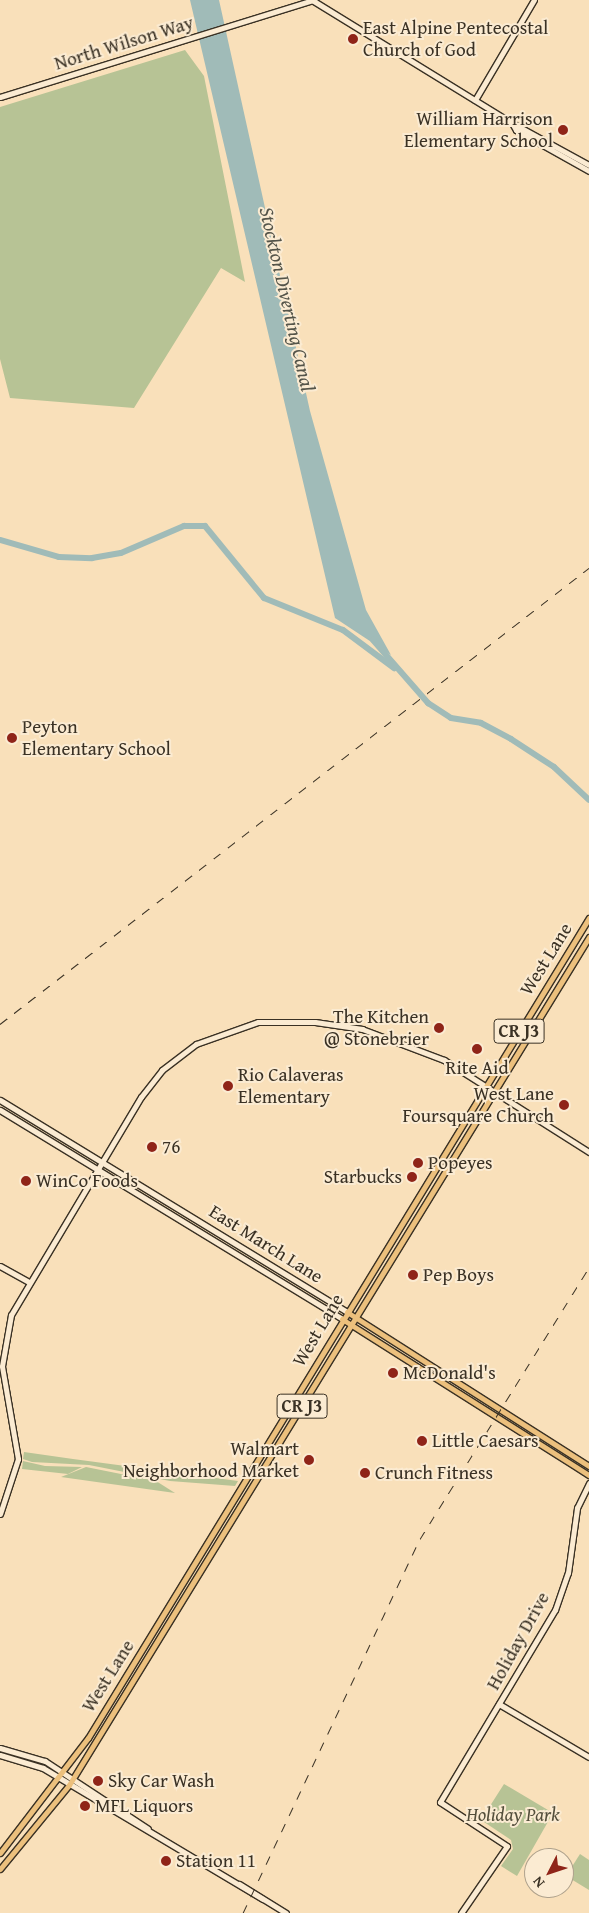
<!DOCTYPE html>
<style>
body{margin:0}
#map{position:relative;width:589px;height:1913px;overflow:hidden;background:#f9e0ba;font-family:"Gentium Book Plus",serif}
div>[style]{position:absolute}
.green>*{inset:0;background:#b7c395}
.water>*{inset:0;background:#a0bbb8}
.river>*{height:6px;margin:-3px;padding:0 3px;transform-origin:3px;border-radius:3px;background:#a0bbb8}
.roads{filter:drop-shadow(1px 0 #3a3124) drop-shadow(-1px 0 #3a3124) drop-shadow(0 1px #3a3124) drop-shadow(0 -1px #3a3124)}
.secondary>*{height:5px;margin:-2.5px;padding:0 2.5px;transform-origin:2.5px;border-radius:2.5px;background:#fbebd2}
.primary>*{height:5px;margin:-2.5px;padding:0 2.5px;transform-origin:2.5px;border-radius:2.5px;background:#ecc07d}
.rail>*{height:1px;margin-top:-0.5px;transform-origin:0;background:repeating-linear-gradient(90deg,#3a3124 0 9px,transparent 0 18px)}
.dots>*{width:14px;height:14px;translate:-50% -50%;box-sizing:border-box;border:2px solid #fbebd2;border-radius:50%}
span{translate:-50% -50%;white-space:nowrap;text-align:center;line-height:1.15;-webkit-text-stroke:4px #fbebd2;paint-order:stroke}
.shield-label span{padding:1px 4px;background:#fbebd2;border:1px solid;border-radius:4px;-webkit-text-stroke-width:0}
.shield-label{font-size:18px;color:#3a3124;font-weight:700}
.poi-label{font-size:19px;color:#3a3124}
.left{translate:0 -50%;text-align:left}
.right{translate:-100% -50%;text-align:right}
.street-label{font-size:19px;color:#3a3124}
.park-label{font-size:19px;color:#534e3b;font-style:italic}
.water-label{font-size:20px;color:#545449;font-style:italic}
.north{position:absolute;left:524px;top:1848px;width:50px;height:50px;box-sizing:border-box;background:#fbebd2;border:1px solid #aea18c;border-radius:50%;rotate:229deg;font-size:14px;font-weight:700;line-height:20px;text-align:center;color:#3a3124}
.north::after{content:'';display:block;margin:auto;width:18px;height:22px;background:#8f2418;clip-path:polygon(50% 0,100% 100%,50% 72%,0 100%)}
</style>
<div id="map">
<div class="green">
<i style="clip-path:polygon(185px 50px,204px 76px,245px 282px,221px 268px,134px 408px,10px 398px,0 359px,0 107px)"></i>
<i style="clip-path:polygon(24px 1452px,73px 1459px,238px 1481px,235px 1486px,170px 1481px,89px 1465px,32px 1462px,23px 1459px)"></i>
<i style="clip-path:polygon(23px 1461px,45px 1466px,82px 1467px,68px 1474px,22px 1469px)"></i>
<i style="clip-path:polygon(86px 1467px,156px 1481px,175px 1493px,61px 1477px)"></i>
<i style="clip-path:polygon(504px 1784px,553px 1813px,517px 1876px,501px 1866px,513px 1849px,511px 1840px,481px 1820px)"></i>
<i style="clip-path:polygon(580px 1854px,589px 1860px,589px 1890px,566px 1876px)"></i>
</div>
<div class="water">
<i style="clip-path:polygon(190px 0,219px 0,310px 411px,366px 610px,391px 655px,335px 618px)"></i>
</div>
<div class="river">
<i style="left:0;top:540px;width:61px;rotate:16.1deg"></i>
<i style="left:59px;top:557px;width:33px;rotate:2deg"></i>
<i style="left:92px;top:558px;width:29px;rotate:-10deg"></i>
<i style="left:121px;top:553px;width:69px;rotate:-23.2deg"></i>
<i style="left:184px;top:526px;width:21px"></i>
<i style="left:205px;top:526px;width:93px;rotate:50.7deg"></i>
<i style="left:264px;top:598px;width:85px;rotate:22.1deg"></i>
<i style="left:343px;top:630px;width:64px;rotate:36.7deg"></i>
<i style="left:373px;top:640px;width:84px;rotate:48.9deg"></i>
<i style="left:428px;top:703px;width:27px;rotate:33deg"></i>
<i style="left:451px;top:718px;width:30px;rotate:9deg"></i>
<i style="left:481px;top:723px;width:34px;rotate:28deg"></i>
<i style="left:511px;top:739px;width:51px;rotate:33.1deg"></i>
<i style="left:554px;top:767px;width:48px;rotate:43.3deg"></i>
</div>
<div class="roads">
<div class="secondary">
<i style="left:312px;top:0;width:235px;rotate:31.6deg"></i>
<i style="left:512px;top:123px;width:88px;rotate:28.6deg"></i>
<i style="left:0;top:97px;width:329px;rotate:-17.2deg"></i>
<i style="left:475px;top:100px;width:116px;rotate:-59.5deg"></i>
<i style="left:512px;top:123px;width:8px;rotate:60deg"></i>
<i style="left:516px;top:130px;width:84px;rotate:29.3deg"></i>
<i style="left:0;top:1100px;width:407px;rotate:31.4deg"></i>
<i style="left:0;top:1110px;width:401px;rotate:31.4deg"></i>
<i style="left:0;top:1266px;width:33px;rotate:29deg"></i>
<i style="left:0;top:1514px;width:58px;rotate:-71.9deg"></i>
<i style="left:18px;top:1459px;width:94px;rotate:-99.8deg"></i>
<i style="left:2px;top:1366px;width:52px;rotate:-80deg"></i>
<i style="left:11px;top:1315px;width:254px;rotate:-59.2deg"></i>
<i style="left:141px;top:1097px;width:34px;rotate:-52deg"></i>
<i style="left:162px;top:1070px;width:43px;rotate:-37.4deg"></i>
<i style="left:196px;top:1044px;width:66px;rotate:-19.5deg"></i>
<i style="left:258px;top:1022px;width:57px"></i>
<i style="left:315px;top:1022px;width:48px;rotate:8.5deg"></i>
<i style="left:362px;top:1029px;width:88px;rotate:20.7deg"></i>
<i style="left:444px;top:1060px;width:172px;rotate:32.4deg"></i>
<i style="left:499px;top:1704px;width:104px;rotate:30.5deg"></i>
<i style="left:0;top:1748px;width:47px;rotate:16.1deg"></i>
<i style="left:45px;top:1761px;width:123px;rotate:33.4deg"></i>
<i style="left:0;top:1755px;width:45px;rotate:16.8deg"></i>
<i style="left:43px;top:1768px;width:256px;rotate:30.8deg"></i>
<i style="left:239px;top:1884px;width:55px;rotate:31.7deg"></i>
<i style="left:461px;top:1913px;width:81px;rotate:-55.5deg"></i>
<i style="left:507px;top:1846px;width:80px;rotate:-146.7deg"></i>
<i style="left:440px;top:1802px;width:224px;rotate:-59.1deg"></i>
<i style="left:555px;top:1610px;width:39px;rotate:-71deg"></i>
<i style="left:568px;top:1573px;width:66px;rotate:-82.1deg"></i>
<i style="left:577px;top:1508px;width:28px;rotate:-64deg"></i>
</div>
<div class="primary">
<i style="left:347px;top:1312px;width:287px;rotate:32.5deg"></i>
<i style="left:342px;top:1319px;width:292px;rotate:32.3deg"></i>
<i style="left:0;top:1853px;width:145px;rotate:-52.6deg"></i>
<i style="left:88px;top:1738px;width:961px;rotate:-58.58deg"></i>
<i style="left:0;top:1869px;width:109px;rotate:-50.6deg"></i>
<i style="left:69px;top:1785px;width:995px;rotate:-58.48deg"></i>
</div>
</div>
<div class="rail">
<i style="left:0;top:1024px;width:745px;rotate:-37.75deg"></i>
<i style="left:243px;top:1913px;width:414px;rotate:-64.7deg"></i>
<i style="left:420px;top:1539px;width:319px;rotate:-58.1deg"></i>
</div>
<div class="dots">
<i style="left:353px;top:39px;background:#8f2418"></i>
<i style="left:563px;top:130px;background:#8f2418"></i>
<i style="left:12px;top:738px;background:#8f2418"></i>
<i style="left:439px;top:1028px;background:#8f2418"></i>
<i style="left:477px;top:1049px;background:#8f2418"></i>
<i style="left:228px;top:1086px;background:#8f2418"></i>
<i style="left:564px;top:1105px;background:#8f2418"></i>
<i style="left:152px;top:1147px;background:#8f2418"></i>
<i style="left:418px;top:1163px;background:#8f2418"></i>
<i style="left:412px;top:1177px;background:#8f2418"></i>
<i style="left:26px;top:1181px;background:#8f2418"></i>
<i style="left:413px;top:1275px;background:#8f2418"></i>
<i style="left:393px;top:1373px;background:#8f2418"></i>
<i style="left:422px;top:1441px;background:#8f2418"></i>
<i style="left:309px;top:1460px;background:#8f2418"></i>
<i style="left:365px;top:1473px;background:#8f2418"></i>
<i style="left:98px;top:1781px;background:#8f2418"></i>
<i style="left:85px;top:1806px;background:#8f2418"></i>
<i style="left:166px;top:1861px;background:#8f2418"></i>
</div>
<div class="shield-label">
<span style="left:519px;top:1031px">CR J3</span>
<span style="left:302px;top:1406px">CR J3</span>
</div>
<div class="poi-label">
<span class="left" style="left:363px;top:39px">East Alpine Pentecostal<br>Church of God</span>
<span class="right" style="left:553px;top:130px">William Harrison<br>Elementary School</span>
<span class="left" style="left:22px;top:738px">Peyton<br>Elementary School</span>
<span class="right" style="left:429px;top:1028px">The Kitchen<br>@ Stonebrier</span>
<span style="left:477px;top:1068px">Rite Aid</span>
<span class="left" style="left:238px;top:1086px">Rio Calaveras<br>Elementary</span>
<span class="right" style="left:554px;top:1105px">West Lane<br>Foursquare Church</span>
<span class="left" style="left:162px;top:1147px">76</span>
<span class="left" style="left:428px;top:1163px">Popeyes</span>
<span class="right" style="left:402px;top:1177px">Starbucks</span>
<span class="left" style="left:36px;top:1181px">WinCo Foods</span>
<span class="left" style="left:423px;top:1275px">Pep Boys</span>
<span class="left" style="left:403px;top:1373px">McDonald's</span>
<span class="left" style="left:432px;top:1441px">Little Caesars</span>
<span class="right" style="left:299px;top:1460px">Walmart<br>Neighborhood Market</span>
<span class="left" style="left:375px;top:1473px">Crunch Fitness</span>
<span class="left" style="left:108px;top:1781px">Sky Car Wash</span>
<span class="left" style="left:95px;top:1806px">MFL Liquors</span>
<span class="left" style="left:176px;top:1861px">Station 11</span>
</div>
<div class="street-label">
<span style="left:124px;top:43px;rotate:-17deg">North Wilson Way</span>
<span style="left:546px;top:959px;rotate:-58deg">West Lane</span>
<span style="left:266px;top:1244px;rotate:32deg">East March Lane</span>
<span style="left:318px;top:1330px;rotate:-59deg">West Lane</span>
<span style="left:518px;top:1641px;rotate:-61deg">Holiday Drive</span>
<span style="left:108px;top:1676px;rotate:-58deg">West Lane</span>
</div>
<div class="park-label">
<span style="left:513px;top:1815px">Holiday Park</span>
</div>
<div class="water-label">
<span style="left:288px;top:299px;rotate:77deg">Stockton Diverting Canal</span>
</div>
<div class="north">N</div>
</div>
